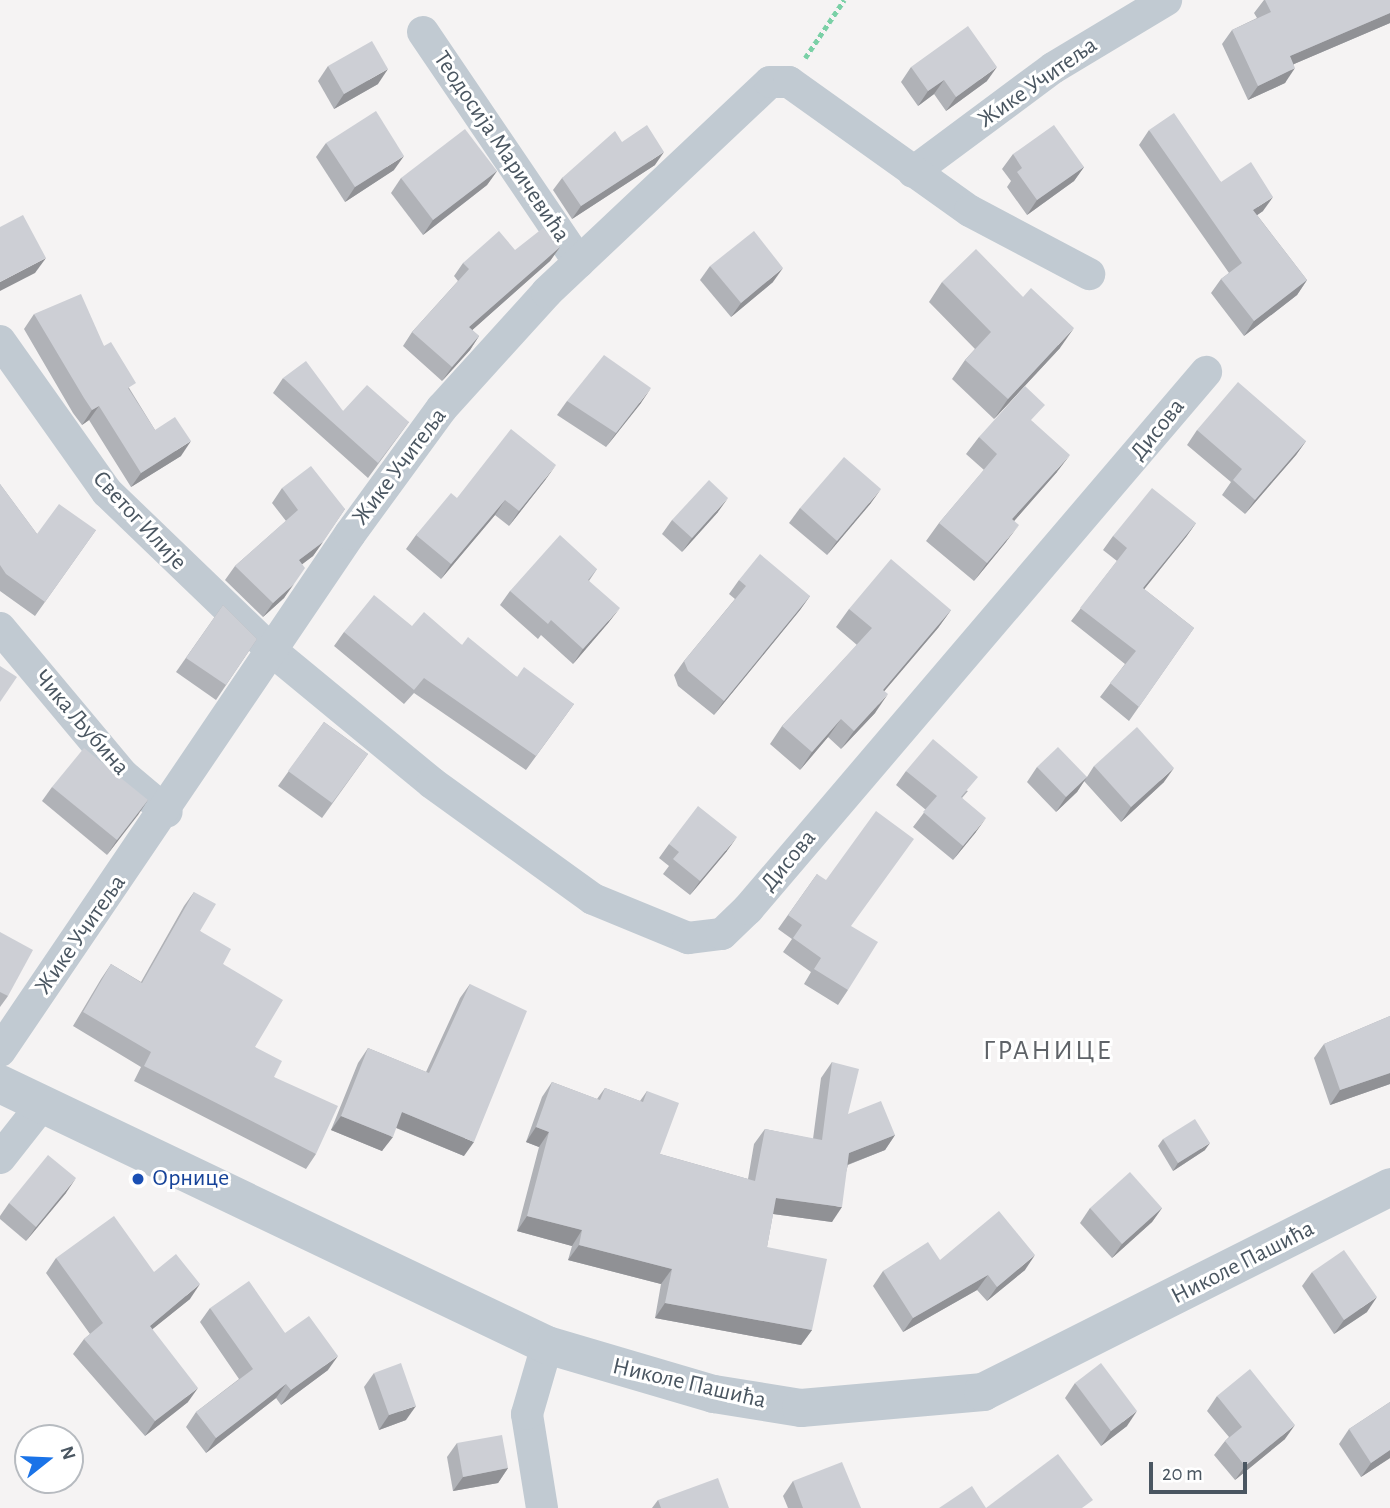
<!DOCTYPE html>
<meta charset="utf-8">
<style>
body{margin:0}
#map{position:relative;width:1390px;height:1508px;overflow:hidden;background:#f5f3f3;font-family:"Alegreya Sans",sans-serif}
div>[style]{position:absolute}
.path>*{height:4.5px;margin-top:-2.25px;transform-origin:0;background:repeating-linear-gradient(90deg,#7ad0a6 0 5px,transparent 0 8.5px)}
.minor>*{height:32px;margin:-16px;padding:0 16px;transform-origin:16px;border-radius:16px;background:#c1cad2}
.tertiary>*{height:38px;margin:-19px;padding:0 19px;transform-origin:19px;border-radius:19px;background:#c1cad2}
.wall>*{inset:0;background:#b0b2b7}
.shaded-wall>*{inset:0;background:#909195}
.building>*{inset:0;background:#cdcfd5}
.dots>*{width:19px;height:19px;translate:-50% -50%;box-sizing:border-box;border:4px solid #fff;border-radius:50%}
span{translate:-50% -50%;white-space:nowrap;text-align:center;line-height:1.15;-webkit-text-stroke:6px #fff;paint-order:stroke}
.street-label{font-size:24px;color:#4a5661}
.transit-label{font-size:24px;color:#164399}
.left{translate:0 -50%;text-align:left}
.quarter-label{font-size:28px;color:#5f6368;letter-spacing:2px}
.north{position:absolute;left:14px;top:1424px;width:70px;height:70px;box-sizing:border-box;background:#fff;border:2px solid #b7bbc0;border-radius:50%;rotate:72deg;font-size:19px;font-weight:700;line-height:28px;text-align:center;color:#4a5661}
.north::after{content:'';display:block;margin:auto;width:24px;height:32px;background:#1a73e8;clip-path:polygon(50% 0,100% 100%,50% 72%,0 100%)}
.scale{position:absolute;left:1149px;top:1462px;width:98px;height:32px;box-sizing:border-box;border:4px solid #4a5661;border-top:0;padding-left:9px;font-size:21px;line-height:24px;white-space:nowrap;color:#4a5661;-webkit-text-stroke:5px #fff;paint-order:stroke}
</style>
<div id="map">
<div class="path">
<i style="left:805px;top:58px;width:70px;rotate:-56.1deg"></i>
</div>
<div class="minor">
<i style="left:423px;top:32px;width:278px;rotate:55.9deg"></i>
<i style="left:913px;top:172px;width:174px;rotate:-36.6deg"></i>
<i style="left:1053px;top:68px;width:132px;rotate:-31deg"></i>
<i style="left:0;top:341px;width:185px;rotate:54.7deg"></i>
<i style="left:107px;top:492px;width:229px;rotate:43.9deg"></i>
<i style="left:272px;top:651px;width:207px;rotate:39.5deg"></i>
<i style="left:432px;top:783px;width:198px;rotate:35.8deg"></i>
<i style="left:593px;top:899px;width:103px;rotate:22.3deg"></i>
<i style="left:688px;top:938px;width:34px;rotate:-7deg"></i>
<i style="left:722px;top:934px;width:36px;rotate:-44deg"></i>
<i style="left:748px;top:909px;width:706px;rotate:-49.54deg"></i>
<i style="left:0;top:628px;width:192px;rotate:50.1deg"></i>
<i style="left:123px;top:775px;width:57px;rotate:40.1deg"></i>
<i style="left:0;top:1051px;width:624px;rotate:-55.9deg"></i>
<i style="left:350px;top:534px;width:156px;rotate:-53.9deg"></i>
<i style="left:442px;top:408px;width:156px;rotate:-47.8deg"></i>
<i style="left:547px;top:292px;width:306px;rotate:-43.3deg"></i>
<i style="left:770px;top:82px;width:19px"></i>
<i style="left:789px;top:82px;width:222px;rotate:35.5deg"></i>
<i style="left:970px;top:211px;width:135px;rotate:27.9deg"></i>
<i style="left:0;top:1158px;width:66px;rotate:-51.7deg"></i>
<i style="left:542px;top:1508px;width:95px;rotate:-99.1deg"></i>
<i style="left:527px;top:1414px;width:72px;rotate:-73.8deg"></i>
</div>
<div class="tertiary">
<i style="left:0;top:1084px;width:606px;rotate:25.51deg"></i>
<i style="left:547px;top:1345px;width:174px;rotate:16.4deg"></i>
<i style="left:714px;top:1394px;width:88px;rotate:9.1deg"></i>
<i style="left:801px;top:1408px;width:183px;rotate:-5deg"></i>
<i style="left:983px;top:1392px;width:456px;rotate:-26.7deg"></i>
</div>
<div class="wall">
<i style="clip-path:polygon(1264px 0,1390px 0,1390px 23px,1294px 64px,1285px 83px,1248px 100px,1222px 44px,1232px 30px,1257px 18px,1254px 13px)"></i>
<i style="clip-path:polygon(328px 66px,378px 84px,334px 109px,318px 81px)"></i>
<i style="clip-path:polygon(911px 67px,987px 81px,946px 111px,934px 94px,918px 106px,901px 82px)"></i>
<i style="clip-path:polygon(1149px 130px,1221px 182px,1263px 211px,1257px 215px,1307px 280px,1297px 295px,1244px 336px,1211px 293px,1221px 279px,1229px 273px,1139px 145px)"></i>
<i style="clip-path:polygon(622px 142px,655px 165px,572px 219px,553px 190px,562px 178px)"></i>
<i style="clip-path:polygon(326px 143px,394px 170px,345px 202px,316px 157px)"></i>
<i style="clip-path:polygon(1013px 154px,1084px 167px,1074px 181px,1027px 215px,1007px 187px,1011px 181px,1002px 169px)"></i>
<i style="clip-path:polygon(497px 171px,487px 185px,423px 235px,391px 193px,401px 178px)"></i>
<i style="clip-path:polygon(560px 247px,550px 261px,472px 330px,479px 336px,470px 350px,442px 381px,403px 346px,412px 332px,458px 281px,454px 276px,463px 263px,515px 250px)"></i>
<i style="clip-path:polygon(710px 266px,773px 282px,731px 317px,700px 280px)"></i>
<i style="clip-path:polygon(942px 282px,1023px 297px,1060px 348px,994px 419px,952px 379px,965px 360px,975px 349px,929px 302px)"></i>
<i style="clip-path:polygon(34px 314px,104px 346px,131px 391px,155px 430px,181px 456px,131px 487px,89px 420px,82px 425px,73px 413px,24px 329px)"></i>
<i style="clip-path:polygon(283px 378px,343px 411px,409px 422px,368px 478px,273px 393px)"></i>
<i style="clip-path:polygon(567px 401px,641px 403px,606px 447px,557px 415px)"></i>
<i style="clip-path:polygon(1033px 422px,1057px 472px,1014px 521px,1006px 542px,974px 581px,926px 541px,939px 523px,984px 470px,966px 454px,979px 437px)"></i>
<i style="clip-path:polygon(1197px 430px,1306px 441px,1296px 455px,1245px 514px,1222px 495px,1231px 482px,1187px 445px)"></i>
<i style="clip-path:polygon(546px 479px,509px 526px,495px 515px,441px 579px,406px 549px,416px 535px,457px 498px)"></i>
<i style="clip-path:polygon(0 484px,37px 534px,96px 530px,35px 616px,0 591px)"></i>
<i style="clip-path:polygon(282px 488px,345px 509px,313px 556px,302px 564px,284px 598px,263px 617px,225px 580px,235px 566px,286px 521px,272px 503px)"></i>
<i style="clip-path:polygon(871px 503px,827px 555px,789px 523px,800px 508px)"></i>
<i style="clip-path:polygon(718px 512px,682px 552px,662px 534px,672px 520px)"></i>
<i style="clip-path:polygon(1196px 523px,1186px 537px,1144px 589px,1194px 628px,1129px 721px,1100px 697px,1125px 664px,1071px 621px,1117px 561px,1103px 550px,1113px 536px)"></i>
<i style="clip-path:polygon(597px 569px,589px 581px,609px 622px,573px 664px,541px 635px,538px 639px,500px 605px,510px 591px)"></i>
<i style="clip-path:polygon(739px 580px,810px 596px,800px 610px,714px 715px,678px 686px,674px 675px,684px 661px,735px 599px,729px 594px)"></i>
<i style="clip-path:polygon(223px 605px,257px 639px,216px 700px,176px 672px)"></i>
<i style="clip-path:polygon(849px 609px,951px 610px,938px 628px,884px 691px,875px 713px,841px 749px,828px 737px,800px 770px,770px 744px,782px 726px,857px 645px,836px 627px)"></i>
<i style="clip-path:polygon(412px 626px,462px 645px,517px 677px,574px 704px,526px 770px,414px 693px,404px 704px,334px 646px,344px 632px)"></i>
<i style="clip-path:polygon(324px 722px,368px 754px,322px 818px,278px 786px)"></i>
<i style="clip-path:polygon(1094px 766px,1164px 782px,1121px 822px,1084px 781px,1077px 792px,1056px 812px,1027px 782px,1037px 767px,1087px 777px)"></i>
<i style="clip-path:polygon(906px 771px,968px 791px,962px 798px,976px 832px,953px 860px,913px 827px,926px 810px,896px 785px)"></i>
<i style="clip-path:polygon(52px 787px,148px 800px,107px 855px,42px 801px)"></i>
<i style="clip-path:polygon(669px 844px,727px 851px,690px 895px,663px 874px,669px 866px,659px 858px)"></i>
<i style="clip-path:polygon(817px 874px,851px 926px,848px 990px,838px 1005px,804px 984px,811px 972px,783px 952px,792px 939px,778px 929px)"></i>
<i style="clip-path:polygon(194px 892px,200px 931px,223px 964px,255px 1047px,274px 1077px,316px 1154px,306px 1169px,134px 1081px,141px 1067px,73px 1026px,101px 979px,111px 964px,141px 982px,184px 906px)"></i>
<i style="clip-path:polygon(0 932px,8px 996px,0 1007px)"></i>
<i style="clip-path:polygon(470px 984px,464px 1156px,396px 1128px,382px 1151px,331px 1130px,358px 1063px,368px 1048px,426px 1072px,460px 998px)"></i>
<i style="clip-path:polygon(1390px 1016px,1390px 1084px,1330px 1105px,1314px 1058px,1324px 1044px)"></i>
<i style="clip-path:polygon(832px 1062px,848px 1114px,895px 1135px,885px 1150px,848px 1165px,832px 1222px,773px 1214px,767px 1247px,812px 1330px,801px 1345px,655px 1318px,661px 1284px,568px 1260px,572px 1246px,517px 1231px,539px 1147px,526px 1142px,542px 1097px,552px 1082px,597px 1099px,605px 1088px,640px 1101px,647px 1091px,660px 1154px,748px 1179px,754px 1144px,765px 1129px,813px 1139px,821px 1078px)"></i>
<i style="clip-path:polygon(1163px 1139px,1205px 1150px,1173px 1171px,1158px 1146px)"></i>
<i style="clip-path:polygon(66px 1193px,26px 1241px,0 1219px,0 1216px,9px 1203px)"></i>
<i style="clip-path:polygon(1090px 1208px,1162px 1208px,1152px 1222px,1112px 1258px,1080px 1223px)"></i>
<i style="clip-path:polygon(56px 1258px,154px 1272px,190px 1299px,152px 1329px,188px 1402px,145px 1436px,73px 1354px,84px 1339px,90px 1334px,46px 1273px)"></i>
<i style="clip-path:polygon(940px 1260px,1025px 1270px,987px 1301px,977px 1290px,903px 1332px,873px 1286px,883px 1271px)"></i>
<i style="clip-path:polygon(1312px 1272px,1367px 1312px,1334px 1334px,1302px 1286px)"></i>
<i style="clip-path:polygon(210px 1308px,285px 1333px,328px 1370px,281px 1405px,276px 1398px,206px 1453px,186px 1427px,196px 1412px,239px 1379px,200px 1322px)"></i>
<i style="clip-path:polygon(374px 1373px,406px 1420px,379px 1430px,364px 1387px)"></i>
<i style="clip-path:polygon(1075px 1383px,1127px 1426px,1101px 1446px,1065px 1398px)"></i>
<i style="clip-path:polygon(1217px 1396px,1285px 1439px,1235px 1480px,1214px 1455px,1225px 1441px,1229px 1437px,1207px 1411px)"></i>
<i style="clip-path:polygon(1390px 1402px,1390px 1458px,1361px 1477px,1339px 1444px,1349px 1429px)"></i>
<i style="clip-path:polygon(457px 1443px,508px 1468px,498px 1483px,453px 1491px,447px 1457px)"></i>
<i style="clip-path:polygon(793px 1481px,861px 1508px,788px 1508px,783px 1496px)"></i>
<i style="clip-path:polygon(658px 1500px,729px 1508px,652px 1508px)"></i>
</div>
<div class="shaded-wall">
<i style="clip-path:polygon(1390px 13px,1390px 23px,1280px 70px,1290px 56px)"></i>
<i style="clip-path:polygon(997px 67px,987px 81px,946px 111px,956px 97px)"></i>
<i style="clip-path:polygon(1295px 68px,1285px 83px,1248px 100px,1258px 86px)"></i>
<i style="clip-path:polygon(388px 69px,378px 84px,334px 109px,344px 94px)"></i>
<i style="clip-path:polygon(944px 80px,934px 94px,918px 106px,928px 91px)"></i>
<i style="clip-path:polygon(664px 152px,655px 165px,572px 219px,581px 206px)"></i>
<i style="clip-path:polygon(404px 156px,394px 170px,345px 202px,355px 187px)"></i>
<i style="clip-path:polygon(1084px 167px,1074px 181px,1027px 215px,1037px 200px)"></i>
<i style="clip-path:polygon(497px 171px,487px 185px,423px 235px,433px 220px)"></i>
<i style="clip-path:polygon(1273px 197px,1263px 211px,1243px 225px,1253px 210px)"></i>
<i style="clip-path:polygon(560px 247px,550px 261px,460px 341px,469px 327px)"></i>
<i style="clip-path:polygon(46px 258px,35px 273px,0 291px,0 282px)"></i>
<i style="clip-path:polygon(783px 268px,773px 282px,731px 317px,741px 303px)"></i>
<i style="clip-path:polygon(1307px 280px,1297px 295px,1244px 336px,1254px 321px)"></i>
<i style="clip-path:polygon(1074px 328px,1060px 348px,994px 419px,1008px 399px)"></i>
<i style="clip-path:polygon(479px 336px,470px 350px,442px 381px,452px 367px)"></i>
<i style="clip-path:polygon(651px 388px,641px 403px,606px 447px,616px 433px)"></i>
<i style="clip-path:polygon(99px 406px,89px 420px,82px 425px,92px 410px)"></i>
<i style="clip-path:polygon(191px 441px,181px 456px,131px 487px,141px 473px)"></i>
<i style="clip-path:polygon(1306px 441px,1296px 455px,1245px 514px,1255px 500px)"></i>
<i style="clip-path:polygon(1070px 455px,1057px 472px,1000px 537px,1012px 519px)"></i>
<i style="clip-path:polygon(556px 465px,546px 479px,509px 526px,519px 511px)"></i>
<i style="clip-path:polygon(881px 489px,871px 503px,827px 555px,837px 541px)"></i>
<i style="clip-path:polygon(728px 498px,718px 512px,682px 552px,692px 538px)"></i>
<i style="clip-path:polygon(505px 500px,495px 515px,441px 579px,451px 564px)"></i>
<i style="clip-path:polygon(1196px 523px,1186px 537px,1134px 602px,1143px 588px)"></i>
<i style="clip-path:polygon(1019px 525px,1006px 542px,974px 581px,987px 563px)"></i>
<i style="clip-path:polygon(323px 542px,313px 556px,288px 575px,299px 560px)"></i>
<i style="clip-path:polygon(294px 584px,284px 598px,263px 617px,273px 603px)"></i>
<i style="clip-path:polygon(810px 596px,800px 610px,714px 715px,724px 701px)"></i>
<i style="clip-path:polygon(620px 608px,609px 622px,573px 664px,583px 649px)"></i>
<i style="clip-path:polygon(951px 610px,938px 628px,870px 708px,883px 690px)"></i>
<i style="clip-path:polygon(888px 694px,875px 713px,841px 749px,854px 731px)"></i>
<i style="clip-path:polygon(841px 719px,828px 737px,800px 770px,812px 752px)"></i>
<i style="clip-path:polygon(1174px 768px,1164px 782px,1121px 822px,1131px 807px)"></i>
<i style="clip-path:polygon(1087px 777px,1077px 792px,1056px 812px,1066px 797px)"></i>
<i style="clip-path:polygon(148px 800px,138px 815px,107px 855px,117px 840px)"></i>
<i style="clip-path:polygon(986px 818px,976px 832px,953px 860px,963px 846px)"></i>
<i style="clip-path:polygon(737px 837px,727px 851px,690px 895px,700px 881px)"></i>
<i style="clip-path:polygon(1390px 1073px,1390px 1084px,1330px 1105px,1340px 1090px)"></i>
<i style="clip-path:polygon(402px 1112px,474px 1142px,464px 1156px,392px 1126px)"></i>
<i style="clip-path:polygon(341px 1116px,393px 1137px,382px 1151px,331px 1130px)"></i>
<i style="clip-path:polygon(536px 1127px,549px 1132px,539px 1147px,526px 1142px)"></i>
<i style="clip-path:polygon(895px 1135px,885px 1150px,839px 1168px,849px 1153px)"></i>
<i style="clip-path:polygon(1210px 1143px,1205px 1150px,1173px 1171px,1178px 1163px)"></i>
<i style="clip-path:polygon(76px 1178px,66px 1193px,26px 1241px,36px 1227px)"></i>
<i style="clip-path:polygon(776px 1198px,842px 1207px,832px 1222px,766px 1213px)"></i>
<i style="clip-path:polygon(1162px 1208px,1152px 1222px,1112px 1258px,1122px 1244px)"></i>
<i style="clip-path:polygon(527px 1216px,582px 1230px,572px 1246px,517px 1231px)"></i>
<i style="clip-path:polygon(579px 1245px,672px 1269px,661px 1284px,568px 1260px)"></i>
<i style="clip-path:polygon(1035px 1255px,1025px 1270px,987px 1301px,997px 1287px)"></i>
<i style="clip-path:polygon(988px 1275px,977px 1290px,903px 1332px,913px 1318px)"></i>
<i style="clip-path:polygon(200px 1284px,190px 1299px,139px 1340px,150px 1326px)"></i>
<i style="clip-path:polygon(1377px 1297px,1367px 1312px,1334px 1334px,1344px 1320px)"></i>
<i style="clip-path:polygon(665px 1303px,812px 1330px,801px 1345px,655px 1318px)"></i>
<i style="clip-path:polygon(338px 1356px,328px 1370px,281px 1405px,291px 1390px)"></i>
<i style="clip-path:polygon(286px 1384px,276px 1398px,206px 1453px,216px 1438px)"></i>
<i style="clip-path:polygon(198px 1388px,188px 1402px,145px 1436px,155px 1421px)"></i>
<i style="clip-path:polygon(416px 1406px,406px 1420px,379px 1430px,389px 1415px)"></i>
<i style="clip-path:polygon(1137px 1411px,1127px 1426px,1101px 1446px,1111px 1431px)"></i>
<i style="clip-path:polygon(1295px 1425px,1285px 1439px,1235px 1480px,1245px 1466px)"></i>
<i style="clip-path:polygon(1390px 1450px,1390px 1458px,1361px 1477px,1371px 1463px)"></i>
<i style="clip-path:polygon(508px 1468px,498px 1483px,453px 1491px,463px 1477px)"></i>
</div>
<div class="building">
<i style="clip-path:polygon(1265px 0,1390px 0,1390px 13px,1290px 56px,1295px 68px,1258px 86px,1232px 30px,1271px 12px)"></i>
<i style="clip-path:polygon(968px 26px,997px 67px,956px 97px,944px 80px,928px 91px,911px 67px)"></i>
<i style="clip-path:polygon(372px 41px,388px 69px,344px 94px,328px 66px)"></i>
<i style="clip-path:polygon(376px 111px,404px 156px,355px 187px,326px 143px)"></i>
<i style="clip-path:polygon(1174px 113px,1221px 182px,1251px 162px,1273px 197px,1253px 210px,1307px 280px,1254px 321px,1221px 279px,1242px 263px,1149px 130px)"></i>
<i style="clip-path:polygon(647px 125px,664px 152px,581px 206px,562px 178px,615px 131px,622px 142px)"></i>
<i style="clip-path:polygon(1054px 125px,1084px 167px,1037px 200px,1017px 172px,1022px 168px,1013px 154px)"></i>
<i style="clip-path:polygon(465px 129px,497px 171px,433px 220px,401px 178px)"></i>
<i style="clip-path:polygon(23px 215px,46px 258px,0 282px,0 227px)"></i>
<i style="clip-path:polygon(543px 228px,560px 247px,469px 327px,479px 336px,452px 367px,412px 332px,469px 269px,463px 263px,499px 231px,515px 250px)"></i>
<i style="clip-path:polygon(754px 231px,783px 268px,741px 303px,710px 266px)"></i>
<i style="clip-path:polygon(976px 249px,1023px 297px,1031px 288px,1074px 328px,1008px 399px,965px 360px,991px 332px,942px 282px)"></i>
<i style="clip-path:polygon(81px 294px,104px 346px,111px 342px,136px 383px,128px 388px,155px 430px,175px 417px,191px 441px,141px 473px,99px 406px,92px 410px,84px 398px,34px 314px)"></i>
<i style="clip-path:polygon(604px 355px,651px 388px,616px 433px,567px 401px)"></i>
<i style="clip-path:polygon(306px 361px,343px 411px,367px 385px,409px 422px,378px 463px,283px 378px)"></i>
<i style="clip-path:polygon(1238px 382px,1306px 441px,1255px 500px,1233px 480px,1242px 469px,1197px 430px)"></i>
<i style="clip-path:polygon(1025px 386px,1045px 405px,1031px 420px,1070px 455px,1012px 519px,1019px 525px,987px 563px,939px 523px,997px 454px,979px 437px)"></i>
<i style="clip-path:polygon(511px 429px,556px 465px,519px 511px,505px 500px,451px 564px,416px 535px,451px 493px,457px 498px)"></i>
<i style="clip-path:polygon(844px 457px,881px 489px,837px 541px,800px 508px)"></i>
<i style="clip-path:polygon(311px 466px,345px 509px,323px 542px,299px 560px,305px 568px,294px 584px,273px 603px,235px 566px,298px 510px,282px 488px)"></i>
<i style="clip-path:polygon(709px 480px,728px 498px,692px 538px,672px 520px)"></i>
<i style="clip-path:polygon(0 484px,37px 534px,59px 504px,96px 530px,45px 602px,6px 574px,0 565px)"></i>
<i style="clip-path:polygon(1152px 488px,1196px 523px,1143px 588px,1194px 628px,1139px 707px,1110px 683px,1136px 651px,1080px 608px,1127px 548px,1113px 536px)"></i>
<i style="clip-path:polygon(560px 535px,597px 569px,588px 580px,620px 608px,583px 649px,551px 620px,548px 624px,510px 591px)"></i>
<i style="clip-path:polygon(760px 554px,810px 596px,724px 701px,688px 671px,684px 661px,746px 586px,739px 580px)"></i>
<i style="clip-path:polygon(891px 559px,951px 610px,883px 690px,888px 694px,854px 731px,841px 719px,812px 752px,782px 726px,872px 628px,849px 609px)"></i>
<i style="clip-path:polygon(374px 595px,412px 626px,424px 612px,462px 645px,468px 637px,517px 677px,524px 667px,574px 704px,536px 756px,424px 678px,414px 690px,344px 632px)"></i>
<i style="clip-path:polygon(223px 605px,257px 639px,226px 685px,186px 658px)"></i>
<i style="clip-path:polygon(0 666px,17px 677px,0 702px)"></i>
<i style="clip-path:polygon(324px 722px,368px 754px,332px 803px,288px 771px)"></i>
<i style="clip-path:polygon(1137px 727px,1174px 768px,1131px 807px,1094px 766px)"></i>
<i style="clip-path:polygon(933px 739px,978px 777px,961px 797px,986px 818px,963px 846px,923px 812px,937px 796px,906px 771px)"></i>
<i style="clip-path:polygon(1058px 747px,1087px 777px,1066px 797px,1037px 767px)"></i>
<i style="clip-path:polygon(84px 748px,148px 800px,117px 840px,52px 787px)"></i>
<i style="clip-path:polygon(698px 806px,737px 837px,700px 881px,673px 859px,679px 852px,669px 844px)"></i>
<i style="clip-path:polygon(876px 811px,914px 839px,851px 926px,878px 942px,848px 990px,814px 969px,821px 958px,793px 938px,802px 925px,788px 915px,817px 874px,826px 880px)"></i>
<i style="clip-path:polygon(194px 892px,216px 904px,200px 931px,231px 949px,223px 964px,283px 1000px,255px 1047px,282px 1061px,274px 1077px,338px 1106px,316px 1154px,144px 1066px,151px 1052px,83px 1012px,111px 964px,142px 983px)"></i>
<i style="clip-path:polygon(0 932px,33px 950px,8px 996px,0 992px)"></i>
<i style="clip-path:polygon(470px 984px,527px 1011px,474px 1142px,402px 1112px,393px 1137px,341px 1116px,368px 1048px,429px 1073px)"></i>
<i style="clip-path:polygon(1390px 1016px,1390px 1073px,1340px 1090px,1324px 1044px)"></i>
<i style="clip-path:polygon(832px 1062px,859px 1069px,848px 1114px,881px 1101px,895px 1135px,849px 1153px,842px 1207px,776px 1198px,767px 1247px,827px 1259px,812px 1330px,665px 1303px,672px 1269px,579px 1245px,582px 1230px,527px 1216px,549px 1132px,536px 1127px,552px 1082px,600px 1100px,605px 1088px,643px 1102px,647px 1091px,679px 1103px,660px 1154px,755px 1181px,765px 1129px,822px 1140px)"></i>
<i style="clip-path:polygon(1195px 1119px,1210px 1143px,1178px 1163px,1163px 1139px)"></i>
<i style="clip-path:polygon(48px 1155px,76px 1178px,36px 1227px,9px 1203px)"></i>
<i style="clip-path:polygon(1130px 1172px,1162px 1208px,1122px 1244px,1090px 1208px)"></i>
<i style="clip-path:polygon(999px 1211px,1035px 1255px,997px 1287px,988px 1275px,913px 1318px,883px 1271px,928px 1242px,940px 1260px)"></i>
<i style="clip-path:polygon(114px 1216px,154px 1272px,176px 1254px,200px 1284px,150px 1326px,198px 1388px,155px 1421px,84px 1339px,103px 1323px,56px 1258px)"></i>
<i style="clip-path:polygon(1344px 1250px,1377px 1297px,1344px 1320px,1312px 1272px)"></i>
<i style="clip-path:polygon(249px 1281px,285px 1333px,309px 1316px,338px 1356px,291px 1390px,286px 1384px,216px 1438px,196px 1412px,253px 1369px,210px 1308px)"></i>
<i style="clip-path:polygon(401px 1363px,416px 1406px,389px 1415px,374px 1373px)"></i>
<i style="clip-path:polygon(1101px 1363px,1137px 1411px,1111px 1431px,1075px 1383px)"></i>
<i style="clip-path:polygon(1250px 1369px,1295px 1425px,1245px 1466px,1225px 1441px,1242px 1427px,1217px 1396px)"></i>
<i style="clip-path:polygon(1390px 1402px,1390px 1450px,1371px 1463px,1349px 1429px)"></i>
<i style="clip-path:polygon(502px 1435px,508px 1468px,463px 1477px,457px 1443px)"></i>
<i style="clip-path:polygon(1058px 1454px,1093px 1500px,1082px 1508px,986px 1508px)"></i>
<i style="clip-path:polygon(842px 1462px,861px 1508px,803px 1508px,793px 1481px)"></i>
<i style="clip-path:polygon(718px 1478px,729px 1508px,661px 1508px,658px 1500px)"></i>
<i style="clip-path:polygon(972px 1486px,986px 1508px,939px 1508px)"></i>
</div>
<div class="dots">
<i style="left:138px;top:1179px;background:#1a4fb4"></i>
</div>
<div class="street-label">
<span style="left:1038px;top:83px;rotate:-35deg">Жике Учитеља</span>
<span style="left:501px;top:147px;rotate:56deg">Теодосија Маричевића</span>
<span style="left:1158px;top:430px;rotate:-51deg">Дисова</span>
<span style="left:400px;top:467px;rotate:-53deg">Жике Учитеља</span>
<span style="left:139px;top:521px;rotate:47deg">Светог Илије</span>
<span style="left:81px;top:723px;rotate:49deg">Чика Љубина</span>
<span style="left:789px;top:861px;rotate:-50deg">Дисова</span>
<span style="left:81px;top:935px;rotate:-55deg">Жике Учитеља</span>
<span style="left:1243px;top:1263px;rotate:-27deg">Николе Пашића</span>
<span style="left:689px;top:1384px;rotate:13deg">Николе Пашића</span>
</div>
<div class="transit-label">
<span class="left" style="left:152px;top:1179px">Орнице</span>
</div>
<div class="quarter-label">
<span style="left:1048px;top:1051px">ГРАНИЦЕ</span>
</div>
<div class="north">N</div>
<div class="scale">20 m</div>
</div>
